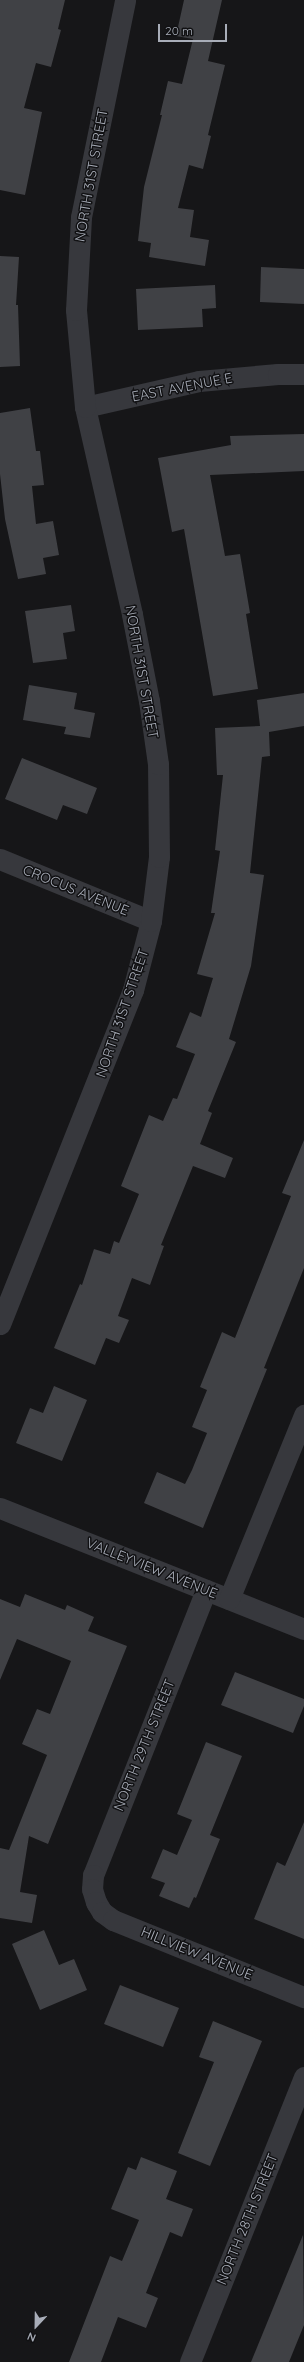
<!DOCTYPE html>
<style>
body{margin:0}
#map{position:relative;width:304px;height:2362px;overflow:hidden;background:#161618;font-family:Quicksand,sans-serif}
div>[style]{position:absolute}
.building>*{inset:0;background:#404145}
.street>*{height:21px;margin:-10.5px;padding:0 10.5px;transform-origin:10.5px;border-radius:10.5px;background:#37383d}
span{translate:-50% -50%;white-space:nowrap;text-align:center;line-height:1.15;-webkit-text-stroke:3px #111113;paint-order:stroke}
.street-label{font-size:14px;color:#a8adb8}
.north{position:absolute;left:16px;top:2306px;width:40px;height:40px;-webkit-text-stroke:3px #111113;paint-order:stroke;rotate:202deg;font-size:11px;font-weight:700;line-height:16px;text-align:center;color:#a8adb8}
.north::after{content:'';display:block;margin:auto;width:14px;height:18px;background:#a8adb8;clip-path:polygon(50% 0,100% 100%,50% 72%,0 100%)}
.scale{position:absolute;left:158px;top:24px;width:69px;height:18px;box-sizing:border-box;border:2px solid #a8adb8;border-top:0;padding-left:5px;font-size:12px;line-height:14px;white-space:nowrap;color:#a8adb8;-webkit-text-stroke:3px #111113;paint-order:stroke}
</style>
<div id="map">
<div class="building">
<i style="clip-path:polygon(0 0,65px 0,58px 29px,61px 30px,51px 67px,36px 63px,24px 108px,42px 112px,25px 195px,0 190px)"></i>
<i style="clip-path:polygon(184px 0,222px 0,208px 61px,225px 65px,208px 135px,211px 136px,203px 169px,189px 165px,178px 208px,194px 210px,190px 237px,209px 240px,205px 266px,149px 257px,151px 243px,138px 241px,144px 187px,162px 115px,160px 115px,168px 81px,182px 84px,193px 39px,176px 36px)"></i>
<i style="clip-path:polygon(0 256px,19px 257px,16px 305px,18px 305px,20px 366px,0 367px)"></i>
<i style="clip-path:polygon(261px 267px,304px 269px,304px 304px,260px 302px)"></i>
<i style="clip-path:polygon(215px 285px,216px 308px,202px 309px,203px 327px,138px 330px,136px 289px)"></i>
<i style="clip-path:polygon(30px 408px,36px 451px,40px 451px,44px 485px,32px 486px,36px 524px,53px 521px,59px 555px,43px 558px,46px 574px,18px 579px,5px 519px,0 474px,0 413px)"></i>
<i style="clip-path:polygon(304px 434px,304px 471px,210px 475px,225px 556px,240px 554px,250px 613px,246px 614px,258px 689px,213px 696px,184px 529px,172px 532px,158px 458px,231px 445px,230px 436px)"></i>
<i style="clip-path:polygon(71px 605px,75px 631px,63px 633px,67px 659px,33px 663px,25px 611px)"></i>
<i style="clip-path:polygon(29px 685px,77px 693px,74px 709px,95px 713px,90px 738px,64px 734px,66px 727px,23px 720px)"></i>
<i style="clip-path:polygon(304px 693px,304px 726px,269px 732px,270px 756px,262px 757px,250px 873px,264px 875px,251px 966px,229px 1039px,236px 1042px,208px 1111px,212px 1113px,200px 1144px,233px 1158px,225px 1178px,193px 1166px,161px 1245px,164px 1246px,150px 1285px,132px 1278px,118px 1316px,129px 1320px,119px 1343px,106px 1338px,95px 1365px,54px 1348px,80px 1284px,82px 1285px,94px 1249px,110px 1254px,114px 1241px,119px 1243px,139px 1194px,121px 1186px,149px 1115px,163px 1121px,173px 1098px,177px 1099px,195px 1054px,176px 1047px,190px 1012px,201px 1017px,213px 978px,197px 974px,215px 913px,211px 913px,220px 851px,215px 850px,223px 775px,217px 775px,215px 728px,260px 726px,257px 700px)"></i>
<i style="clip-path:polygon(22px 758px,97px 788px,87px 814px,63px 805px,57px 820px,5px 799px)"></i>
<i style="clip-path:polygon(304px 1140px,304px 1268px,264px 1368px,267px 1369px,203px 1528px,144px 1503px,157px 1472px,185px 1484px,192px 1470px,207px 1433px,192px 1427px,207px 1390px,200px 1387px,222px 1332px,235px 1338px,291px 1196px,282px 1193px)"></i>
<i style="clip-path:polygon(54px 1386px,87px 1400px,62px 1461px,16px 1443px,30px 1408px,43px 1413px)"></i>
<i style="clip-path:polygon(25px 1594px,65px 1610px,67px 1605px,94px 1617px,88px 1631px,127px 1646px,48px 1844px,29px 1836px,20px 1892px,37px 1895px,32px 1923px,0 1918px,0 1848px,9px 1850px,47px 1755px,22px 1744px,37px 1709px,50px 1714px,71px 1661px,17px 1639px,0 1680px,0 1599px,20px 1607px)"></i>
<i style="clip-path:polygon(235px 1672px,304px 1699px,304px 1706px,293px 1733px,221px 1705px)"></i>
<i style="clip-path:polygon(206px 1742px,242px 1756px,210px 1835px,220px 1839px,196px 1898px,194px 1897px,189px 1908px,159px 1896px,165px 1883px,151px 1878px,163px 1849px,177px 1855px,192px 1820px,177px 1814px)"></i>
<i style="clip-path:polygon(304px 1822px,304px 1939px,254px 1919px,277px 1862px,285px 1866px)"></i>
<i style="clip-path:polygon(44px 1930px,59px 1965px,74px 1959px,87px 1990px,40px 2010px,12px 1944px)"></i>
<i style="clip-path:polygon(120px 1985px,179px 2008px,163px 2047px,104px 2024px)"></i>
<i style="clip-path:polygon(213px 2021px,262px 2041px,210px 2166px,178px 2153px,214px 2062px,199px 2057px)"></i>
<i style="clip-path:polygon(141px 2157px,177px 2171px,166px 2199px,193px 2209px,182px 2237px,170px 2232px,146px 2293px,158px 2298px,146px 2328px,118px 2317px,101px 2362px,69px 2362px,110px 2256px,122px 2261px,139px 2220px,111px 2209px,128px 2167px,136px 2170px)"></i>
<i style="clip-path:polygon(303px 2235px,304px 2325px,289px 2362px,251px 2362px)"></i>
</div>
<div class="street">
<i style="left:85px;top:407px;width:117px;rotate:-12.8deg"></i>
<i style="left:199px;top:381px;width:79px;rotate:-5.1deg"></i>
<i style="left:278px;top:374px;width:26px"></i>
<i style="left:0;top:859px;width:163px;rotate:22.3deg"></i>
<i style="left:0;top:1324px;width:360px;rotate:-68.3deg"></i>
<i style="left:133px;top:990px;width:71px;rotate:-75.4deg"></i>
<i style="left:151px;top:921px;width:64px;rotate:-82.9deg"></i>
<i style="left:159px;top:857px;width:93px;rotate:-90.6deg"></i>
<i style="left:158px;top:764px;width:64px;rotate:-98.1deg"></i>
<i style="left:149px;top:701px;width:89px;rotate:-101.1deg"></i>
<i style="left:132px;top:614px;width:212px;rotate:-102.8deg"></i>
<i style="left:85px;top:407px;width:97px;rotate:-95.3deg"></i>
<i style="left:76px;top:310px;width:93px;rotate:-86.9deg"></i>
<i style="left:81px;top:217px;width:221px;rotate:-78.5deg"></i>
<i style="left:0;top:1508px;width:327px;rotate:21.7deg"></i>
<i style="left:206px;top:1590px;width:307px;rotate:111.6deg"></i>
<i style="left:93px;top:1875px;width:14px;rotate:94deg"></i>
<i style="left:92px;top:1889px;width:14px;rotate:73deg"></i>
<i style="left:96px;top:1902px;width:12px;rotate:59deg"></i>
<i style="left:102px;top:1912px;width:14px;rotate:36deg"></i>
<i style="left:113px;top:1920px;width:206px;rotate:22deg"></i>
<i style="left:229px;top:1599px;width:199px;rotate:-67.8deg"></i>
<i style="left:190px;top:2362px;width:307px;rotate:-68.2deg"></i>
</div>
<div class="street-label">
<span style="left:91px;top:175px;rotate:-80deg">NORTH 31ST STREET</span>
<span style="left:182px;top:387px;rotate:-11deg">EAST AVENUE E</span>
<span style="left:142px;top:672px;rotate:80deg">NORTH 31ST STREET</span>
<span style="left:76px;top:890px;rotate:22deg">CROCUS AVENUE</span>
<span style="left:122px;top:1013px;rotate:-71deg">NORTH 31ST STREET</span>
<span style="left:152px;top:1568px;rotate:22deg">VALLEYVIEW AVENUE</span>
<span style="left:144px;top:1745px;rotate:-68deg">NORTH 29TH STREET</span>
<span style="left:197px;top:1953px;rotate:22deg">HILLVIEW AVENUE</span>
<span style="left:247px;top:2219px;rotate:-68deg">NORTH 28TH STREET</span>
</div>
<div class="north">N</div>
<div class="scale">20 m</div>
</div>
